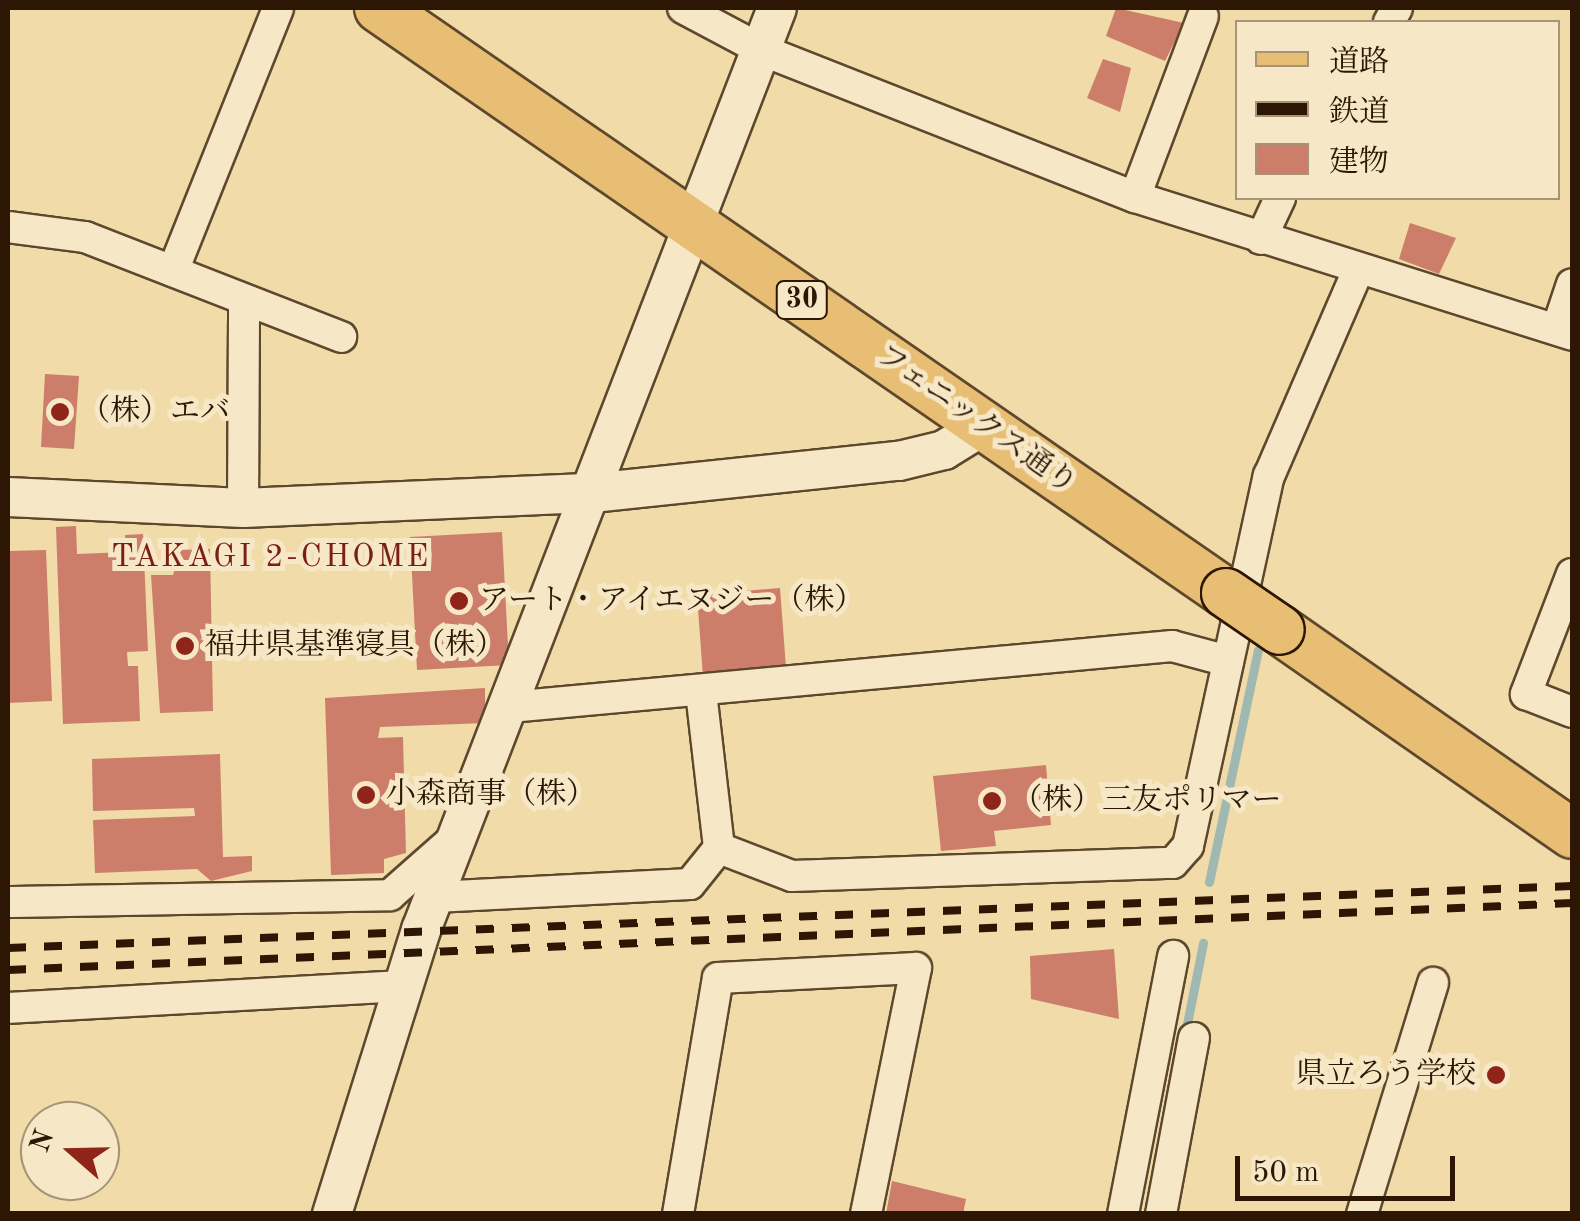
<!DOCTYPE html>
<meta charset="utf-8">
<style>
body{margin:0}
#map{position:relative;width:1580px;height:1221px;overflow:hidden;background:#f1dba8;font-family:"Old Standard TT","Noto Serif JP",serif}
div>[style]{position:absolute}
.stream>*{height:9px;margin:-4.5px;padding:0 4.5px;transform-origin:4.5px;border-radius:4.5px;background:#9fb9b2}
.building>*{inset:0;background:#cc7e6b}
.roads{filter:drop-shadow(2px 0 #5e482d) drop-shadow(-2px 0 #5e482d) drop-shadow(0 2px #5e482d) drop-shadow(0 -2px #5e482d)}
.minor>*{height:30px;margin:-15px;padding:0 15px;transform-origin:15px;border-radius:15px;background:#f6e8c6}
.tertiary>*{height:38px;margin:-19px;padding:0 19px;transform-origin:19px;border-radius:19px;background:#f6e8c6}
.primary>*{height:48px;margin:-24px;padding:0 24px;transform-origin:24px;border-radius:24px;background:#e8be74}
.rail>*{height:8px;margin-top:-4px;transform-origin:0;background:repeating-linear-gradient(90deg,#2d1704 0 18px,transparent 0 36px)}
.bridges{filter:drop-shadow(2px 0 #2d1704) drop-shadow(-2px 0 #2d1704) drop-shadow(0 2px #2d1704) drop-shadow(0 -2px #2d1704)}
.primary-bridge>*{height:48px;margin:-24px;padding:0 24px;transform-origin:24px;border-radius:24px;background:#e8be74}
.dots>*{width:28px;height:28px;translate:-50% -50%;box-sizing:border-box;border:5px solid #f6e8c6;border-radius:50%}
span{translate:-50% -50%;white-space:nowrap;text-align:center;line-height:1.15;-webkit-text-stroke:10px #f6e8c6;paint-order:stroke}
.shield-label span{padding:2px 8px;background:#f6e8c6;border:2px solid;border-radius:8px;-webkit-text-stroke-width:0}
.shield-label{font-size:28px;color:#2d1704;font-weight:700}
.poi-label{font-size:30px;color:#2d1704}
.left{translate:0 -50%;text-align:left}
.right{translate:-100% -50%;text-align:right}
.street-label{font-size:30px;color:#2d1704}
.neighbourhood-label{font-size:32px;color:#7a1f14;letter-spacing:2.5px}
.frame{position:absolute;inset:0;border:10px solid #2d1704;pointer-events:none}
.legend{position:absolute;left:1235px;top:20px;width:325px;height:180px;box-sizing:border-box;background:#f6e8c6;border:2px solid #a69478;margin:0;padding:12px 18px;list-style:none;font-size:30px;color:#2d1704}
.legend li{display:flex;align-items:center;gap:20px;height:50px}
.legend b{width:50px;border:2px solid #a69478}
.north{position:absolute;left:20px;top:1101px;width:100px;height:100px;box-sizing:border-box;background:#f6e8c6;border:2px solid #a69478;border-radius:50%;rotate:290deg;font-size:28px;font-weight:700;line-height:40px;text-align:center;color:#2d1704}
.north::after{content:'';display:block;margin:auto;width:35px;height:45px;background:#8f2418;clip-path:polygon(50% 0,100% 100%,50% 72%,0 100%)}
.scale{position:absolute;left:1235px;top:1156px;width:220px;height:45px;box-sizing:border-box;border:5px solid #2d1704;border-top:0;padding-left:12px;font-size:30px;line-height:35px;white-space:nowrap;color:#2d1704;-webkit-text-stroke:8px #f6e8c6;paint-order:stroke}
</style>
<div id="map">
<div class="stream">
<i style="left:1209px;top:882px;width:237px;rotate:-78.1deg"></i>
<i style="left:1185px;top:1034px;width:93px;rotate:-78.8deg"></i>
</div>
<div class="building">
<i style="clip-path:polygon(1116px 8px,1184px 23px,1165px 61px,1106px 36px)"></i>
<i style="clip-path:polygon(1103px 59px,1131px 68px,1120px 112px,1087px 98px)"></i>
<i style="clip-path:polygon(1410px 223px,1456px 238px,1439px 274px,1399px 259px)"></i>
<i style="clip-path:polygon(45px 374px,79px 376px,74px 449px,41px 447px)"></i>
<i style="clip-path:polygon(76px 526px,77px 554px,126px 552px,125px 535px,143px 534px,148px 651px,127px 652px,128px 666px,138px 666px,140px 721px,63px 724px,56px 527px)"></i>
<i style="clip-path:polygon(502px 532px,509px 665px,417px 670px,410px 537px)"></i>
<i style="clip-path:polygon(210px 549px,213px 711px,160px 713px,151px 575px,173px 575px,181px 550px)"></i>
<i style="clip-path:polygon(46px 550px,52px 701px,8px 703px,8px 551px)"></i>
<i style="clip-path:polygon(780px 588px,786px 668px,703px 677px,697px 595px)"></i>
<i style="clip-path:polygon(485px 688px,485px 723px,380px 727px,378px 738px,403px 737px,406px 853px,384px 859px,384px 873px,331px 875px,325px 698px)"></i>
<i style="clip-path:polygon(220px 754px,223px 857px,252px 856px,252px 871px,211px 881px,197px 869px,95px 873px,93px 820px,195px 816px,194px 808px,93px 811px,92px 759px)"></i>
<i style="clip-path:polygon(1046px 765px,1051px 825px,994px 831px,996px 846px,941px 851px,933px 776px)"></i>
<i style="clip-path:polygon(1114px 949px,1119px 1019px,1031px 999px,1030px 956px)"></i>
<i style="clip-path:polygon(892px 1181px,966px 1199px,963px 1214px,886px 1214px)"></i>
</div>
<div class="roads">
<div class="minor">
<i style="left:683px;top:8px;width:92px;rotate:28deg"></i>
<i style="left:764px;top:51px;width:399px;rotate:21.5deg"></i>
<i style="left:1135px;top:197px;width:458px;rotate:17.5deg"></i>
<i style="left:1389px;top:22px;width:16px;rotate:-60deg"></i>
<i style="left:1135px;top:197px;width:193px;rotate:-69.4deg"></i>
<i style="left:8px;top:227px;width:78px;rotate:7.4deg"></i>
<i style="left:85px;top:237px;width:275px;rotate:21.3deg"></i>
<i style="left:1261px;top:239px;width:45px;rotate:-65.1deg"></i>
<i style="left:173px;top:271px;width:283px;rotate:-68.2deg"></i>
<i style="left:1557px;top:329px;width:47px;rotate:-71.6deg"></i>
<i style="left:243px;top:508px;width:208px;rotate:-89.7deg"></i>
<i style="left:1572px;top:574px;width:129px;rotate:111deg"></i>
<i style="left:1526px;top:694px;width:49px;rotate:21.4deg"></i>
<i style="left:701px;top:692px;width:157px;rotate:83.4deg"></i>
<i style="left:719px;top:848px;width:78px;rotate:21deg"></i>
<i style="left:792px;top:876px;width:381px;rotate:-2deg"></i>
<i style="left:1173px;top:863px;width:23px;rotate:-49deg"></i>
<i style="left:1188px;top:846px;width:379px;rotate:-77.7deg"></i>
<i style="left:1269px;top:476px;width:224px;rotate:-66.6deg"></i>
<i style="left:510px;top:707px;width:665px;rotate:-5.26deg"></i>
<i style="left:1172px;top:646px;width:58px;rotate:15deg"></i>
<i style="left:435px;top:897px;width:255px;rotate:-2.9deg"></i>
<i style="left:690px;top:884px;width:46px;rotate:-51.1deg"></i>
<i style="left:8px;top:902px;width:382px;rotate:-1deg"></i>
<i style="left:390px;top:895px;width:89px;rotate:-41.4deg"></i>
<i style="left:8px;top:1008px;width:394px;rotate:-3.2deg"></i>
<i style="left:678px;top:1214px;width:239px;rotate:-80.4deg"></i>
<i style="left:718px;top:978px;width:198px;rotate:-2.9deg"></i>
<i style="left:916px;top:968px;width:251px;rotate:101.5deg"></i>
<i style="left:1123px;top:1214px;width:263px;rotate:-79deg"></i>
<i style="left:1161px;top:1214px;width:179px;rotate:-79.4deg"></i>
<i style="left:1362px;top:1214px;width:242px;rotate:-72.9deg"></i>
</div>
<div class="tertiary">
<i style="left:8px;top:497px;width:235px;rotate:2.7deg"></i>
<i style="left:243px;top:508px;width:349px;rotate:-2.5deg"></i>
<i style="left:592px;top:493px;width:309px;rotate:-6deg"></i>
<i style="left:899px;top:461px;width:46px;rotate:-13.7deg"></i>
<i style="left:944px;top:450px;width:46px;rotate:-31.6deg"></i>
<i style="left:332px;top:1214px;width:298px;rotate:-72.6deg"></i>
<i style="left:421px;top:930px;width:988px;rotate:-68.89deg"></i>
</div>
<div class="primary">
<i style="left:379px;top:8px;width:1029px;rotate:34.63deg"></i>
<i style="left:1280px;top:630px;width:356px;rotate:34.9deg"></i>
</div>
</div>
<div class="rail">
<i style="left:8px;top:948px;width:1565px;rotate:-2.27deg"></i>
<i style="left:8px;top:970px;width:1565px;rotate:-2.45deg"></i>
</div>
<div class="bridges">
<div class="primary-bridge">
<i style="left:1226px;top:593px;width:65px;rotate:34.4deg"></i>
</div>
</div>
<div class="dots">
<i style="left:60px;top:412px;background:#8f2418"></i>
<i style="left:459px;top:601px;background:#8f2418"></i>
<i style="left:185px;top:646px;background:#8f2418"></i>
<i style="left:366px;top:795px;background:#8f2418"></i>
<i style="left:992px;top:801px;background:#8f2418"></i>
<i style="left:1496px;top:1075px;background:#8f2418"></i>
</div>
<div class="shield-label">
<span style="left:802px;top:300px">30</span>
</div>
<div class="poi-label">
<span class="left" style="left:80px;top:412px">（株）エバ</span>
<span class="left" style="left:479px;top:601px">アート・アイエヌジー（株）</span>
<span class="left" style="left:205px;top:646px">福井県基準寝具（株）</span>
<span class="left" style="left:386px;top:795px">小森商事（株）</span>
<span class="left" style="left:1012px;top:801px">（株）三友ポリマー</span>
<span class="right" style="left:1476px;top:1075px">県立ろう学校</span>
</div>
<div class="street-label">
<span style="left:976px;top:420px;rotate:35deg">フェニックス通り</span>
</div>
<div class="neighbourhood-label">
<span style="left:271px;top:558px">TAKAGI 2-CHOME</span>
</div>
<div class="frame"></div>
<ul class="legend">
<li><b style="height:12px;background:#e8be74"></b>道路</li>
<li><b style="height:12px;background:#2d1704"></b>鉄道</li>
<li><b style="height:28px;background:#cc7e6b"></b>建物</li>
</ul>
<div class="north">N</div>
<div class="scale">50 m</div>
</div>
